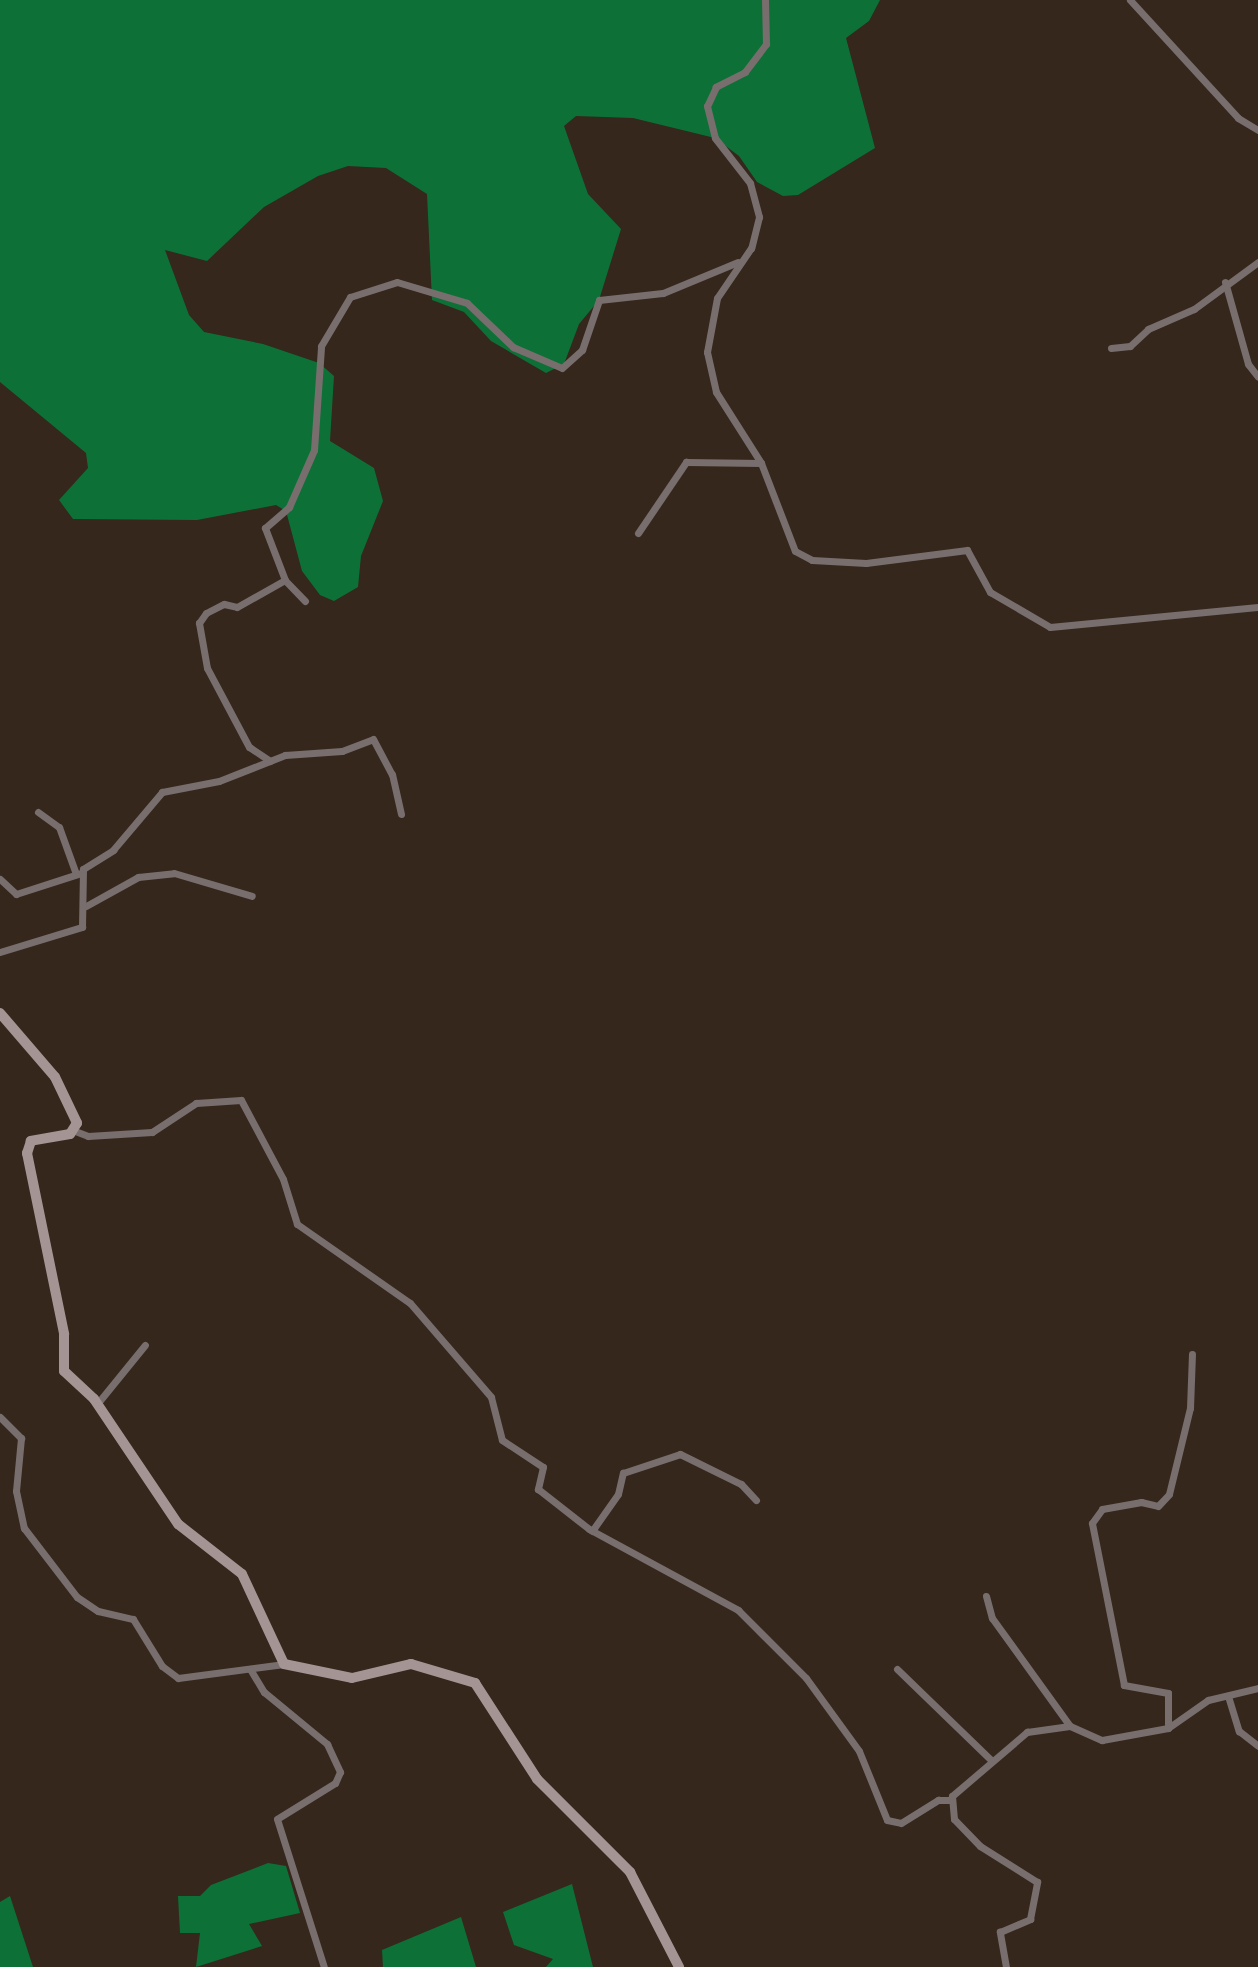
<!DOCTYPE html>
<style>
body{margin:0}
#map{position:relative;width:1258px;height:1967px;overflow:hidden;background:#35271b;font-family:"Work Sans",sans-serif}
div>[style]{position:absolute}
.forest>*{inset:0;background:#0d7137}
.street>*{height:7px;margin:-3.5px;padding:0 3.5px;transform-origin:3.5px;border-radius:3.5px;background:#786e6e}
.secondary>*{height:10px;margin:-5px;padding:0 5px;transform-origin:5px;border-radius:5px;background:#a49494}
span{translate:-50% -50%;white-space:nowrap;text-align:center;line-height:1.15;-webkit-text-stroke:5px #2b1d12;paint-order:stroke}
</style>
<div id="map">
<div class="forest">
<i style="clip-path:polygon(0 0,880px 0,869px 21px,846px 38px,875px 148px,798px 195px,783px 196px,757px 182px,739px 156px,715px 138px,633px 118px,576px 116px,564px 126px,588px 194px,621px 229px,599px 300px,579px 324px,564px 364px,546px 373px,491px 341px,464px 312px,432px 300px,427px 194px,386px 168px,348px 166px,318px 176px,264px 207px,207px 261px,165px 250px,189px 315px,204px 332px,263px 344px,319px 363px,334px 376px,330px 441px,374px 468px,383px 501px,361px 556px,358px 587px,334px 601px,320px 595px,302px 571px,286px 511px,276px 505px,197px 520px,73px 519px,59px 500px,88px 468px,86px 453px,0 382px)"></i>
<i style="clip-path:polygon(268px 1863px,286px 1866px,300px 1913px,249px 1924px,262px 1946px,196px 1967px,200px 1933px,180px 1933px,178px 1896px,200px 1896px,211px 1885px)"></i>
<i style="clip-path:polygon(572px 1884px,593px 1967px,546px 1967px,553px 1959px,514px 1945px,503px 1912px)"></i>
<i style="clip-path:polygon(10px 1896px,33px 1967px,0 1967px,0 1902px)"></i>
<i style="clip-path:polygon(461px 1917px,476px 1967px,383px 1967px,382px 1950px)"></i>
</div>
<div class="street">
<i style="left:765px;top:0;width:44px;rotate:88.7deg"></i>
<i style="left:766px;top:44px;width:35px;rotate:127deg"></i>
<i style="left:745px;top:72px;width:33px;rotate:153deg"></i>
<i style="left:716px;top:87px;width:21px;rotate:115deg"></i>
<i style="left:707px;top:106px;width:33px;rotate:76deg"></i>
<i style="left:715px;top:138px;width:57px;rotate:52.1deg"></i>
<i style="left:750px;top:183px;width:35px;rotate:75deg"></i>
<i style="left:759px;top:217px;width:32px;rotate:104deg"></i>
<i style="left:751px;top:248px;width:60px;rotate:124.2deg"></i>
<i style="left:717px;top:298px;width:55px;rotate:100.5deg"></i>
<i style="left:707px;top:352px;width:41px;rotate:77.3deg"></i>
<i style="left:716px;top:392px;width:84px;rotate:57.6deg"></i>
<i style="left:761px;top:463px;width:94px;rotate:68.9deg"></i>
<i style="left:795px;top:551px;width:19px;rotate:28deg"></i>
<i style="left:812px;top:560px;width:54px;rotate:3.2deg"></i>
<i style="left:866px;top:563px;width:102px;rotate:-7.3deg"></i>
<i style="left:967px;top:550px;width:48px;rotate:61.3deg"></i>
<i style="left:990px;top:592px;width:69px;rotate:30.3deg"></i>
<i style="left:1050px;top:627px;width:209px;rotate:-5.5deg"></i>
<i style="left:1130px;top:0;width:160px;rotate:47.5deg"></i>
<i style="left:1238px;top:118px;width:23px;rotate:31deg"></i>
<i style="left:1225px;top:282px;width:85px;rotate:74.3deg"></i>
<i style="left:1248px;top:364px;width:16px;rotate:52deg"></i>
<i style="left:1111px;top:348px;width:19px;rotate:-6deg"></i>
<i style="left:1130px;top:346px;width:25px;rotate:-43deg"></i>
<i style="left:1148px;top:329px;width:50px;rotate:-23.5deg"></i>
<i style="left:1194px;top:309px;width:79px;rotate:-36.3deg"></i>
<i style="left:638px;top:533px;width:86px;rotate:-55.9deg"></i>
<i style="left:686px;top:462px;width:75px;rotate:0.8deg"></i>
<i style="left:305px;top:601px;width:29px;rotate:-134deg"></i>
<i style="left:285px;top:580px;width:56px;rotate:-111deg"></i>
<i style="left:265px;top:528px;width:32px;rotate:-41deg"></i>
<i style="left:289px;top:507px;width:62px;rotate:-66.3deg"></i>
<i style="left:314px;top:450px;width:104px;rotate:-86.1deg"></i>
<i style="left:321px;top:346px;width:57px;rotate:-59.4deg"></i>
<i style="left:350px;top:297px;width:49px;rotate:-17.7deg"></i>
<i style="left:397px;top:282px;width:73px;rotate:16.7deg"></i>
<i style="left:467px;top:303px;width:64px;rotate:43.7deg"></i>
<i style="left:513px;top:347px;width:53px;rotate:23.2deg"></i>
<i style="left:562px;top:368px;width:27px;rotate:-42deg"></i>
<i style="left:582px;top:350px;width:53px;rotate:-71.2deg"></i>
<i style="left:599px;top:300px;width:64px;rotate:-6.2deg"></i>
<i style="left:663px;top:293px;width:81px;rotate:-22.5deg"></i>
<i style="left:270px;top:761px;width:25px;rotate:-146deg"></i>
<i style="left:249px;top:747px;width:89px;rotate:-118deg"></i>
<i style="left:207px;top:668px;width:46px;rotate:-100.1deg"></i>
<i style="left:199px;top:623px;width:12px;rotate:-55deg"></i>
<i style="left:206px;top:613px;width:20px;rotate:-27deg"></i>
<i style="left:224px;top:604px;width:13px;rotate:13deg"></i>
<i style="left:237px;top:607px;width:55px;rotate:-29.4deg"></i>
<i style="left:38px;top:812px;width:26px;rotate:36deg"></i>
<i style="left:59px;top:827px;width:50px;rotate:70.1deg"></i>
<i style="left:0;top:879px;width:22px;rotate:43deg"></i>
<i style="left:16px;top:894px;width:68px;rotate:-17.9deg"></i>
<i style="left:86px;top:906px;width:60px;rotate:-29.1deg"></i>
<i style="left:138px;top:877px;width:36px;rotate:-6deg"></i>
<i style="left:174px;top:873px;width:81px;rotate:16.4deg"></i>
<i style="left:0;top:952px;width:86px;rotate:-17deg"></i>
<i style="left:82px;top:927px;width:58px;rotate:-89deg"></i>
<i style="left:83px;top:869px;width:36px;rotate:-32deg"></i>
<i style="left:113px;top:850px;width:76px;rotate:-49.8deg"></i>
<i style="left:162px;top:792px;width:58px;rotate:-10.9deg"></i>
<i style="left:219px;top:781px;width:71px;rotate:-21.5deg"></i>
<i style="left:285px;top:755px;width:57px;rotate:-4deg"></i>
<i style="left:342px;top:751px;width:33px;rotate:-21deg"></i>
<i style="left:373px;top:739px;width:40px;rotate:62deg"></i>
<i style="left:392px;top:774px;width:41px;rotate:77.3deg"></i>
<i style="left:75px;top:1131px;width:14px;rotate:21deg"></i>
<i style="left:88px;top:1136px;width:64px;rotate:-3.6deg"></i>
<i style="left:152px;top:1132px;width:53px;rotate:-33.4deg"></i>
<i style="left:196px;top:1103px;width:45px;rotate:-3.8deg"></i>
<i style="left:241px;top:1100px;width:89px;rotate:62deg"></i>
<i style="left:283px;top:1179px;width:47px;rotate:72.7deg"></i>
<i style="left:297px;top:1224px;width:138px;rotate:35deg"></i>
<i style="left:410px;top:1303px;width:124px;rotate:49.2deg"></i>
<i style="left:491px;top:1397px;width:44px;rotate:75.7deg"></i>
<i style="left:502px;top:1440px;width:49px;rotate:33.4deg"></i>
<i style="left:543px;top:1467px;width:23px;rotate:103deg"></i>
<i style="left:538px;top:1489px;width:65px;rotate:38.1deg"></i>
<i style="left:589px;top:1529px;width:170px;rotate:28.5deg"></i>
<i style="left:738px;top:1610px;width:96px;rotate:45deg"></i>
<i style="left:806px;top:1678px;width:90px;rotate:54deg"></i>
<i style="left:859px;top:1751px;width:74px;rotate:67.9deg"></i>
<i style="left:887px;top:1820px;width:14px;rotate:12deg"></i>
<i style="left:901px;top:1823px;width:44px;rotate:-31.9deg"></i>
<i style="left:938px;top:1800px;width:12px"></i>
<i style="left:97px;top:1404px;width:76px;rotate:-50.9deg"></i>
<i style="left:0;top:1417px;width:30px;rotate:45deg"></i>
<i style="left:21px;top:1438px;width:53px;rotate:95.4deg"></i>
<i style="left:16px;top:1491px;width:38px;rotate:78deg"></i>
<i style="left:24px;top:1528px;width:87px;rotate:52.5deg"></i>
<i style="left:77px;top:1597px;width:25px;rotate:34deg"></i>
<i style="left:98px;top:1611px;width:36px;rotate:13deg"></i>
<i style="left:133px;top:1619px;width:55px;rotate:58.3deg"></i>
<i style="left:162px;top:1666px;width:20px;rotate:37deg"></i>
<i style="left:178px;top:1678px;width:107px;rotate:-7.5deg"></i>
<i style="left:592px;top:1531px;width:45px;rotate:-54.9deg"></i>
<i style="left:618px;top:1494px;width:22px;rotate:-77deg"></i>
<i style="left:623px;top:1473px;width:60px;rotate:-18.4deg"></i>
<i style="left:680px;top:1454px;width:68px;rotate:26.2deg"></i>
<i style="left:741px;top:1484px;width:22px;rotate:47deg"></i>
<i style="left:986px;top:1596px;width:23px;rotate:75deg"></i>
<i style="left:992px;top:1618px;width:133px;rotate:54.2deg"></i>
<i style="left:250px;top:1669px;width:27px;rotate:59deg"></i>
<i style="left:264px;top:1692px;width:82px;rotate:39.5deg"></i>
<i style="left:327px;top:1744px;width:31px;rotate:65deg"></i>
<i style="left:340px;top:1772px;width:12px;rotate:114deg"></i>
<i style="left:335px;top:1783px;width:68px;rotate:148.2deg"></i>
<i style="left:277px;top:1819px;width:155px;rotate:72.4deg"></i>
<i style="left:897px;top:1669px;width:132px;rotate:44.1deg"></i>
<i style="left:1228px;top:1696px;width:37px;rotate:73deg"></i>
<i style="left:1239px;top:1731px;width:24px;rotate:38deg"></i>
<i style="left:1168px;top:1728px;width:35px;rotate:-90deg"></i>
<i style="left:1168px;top:1693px;width:45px;rotate:-169.7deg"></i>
<i style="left:1124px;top:1685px;width:165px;rotate:-101.2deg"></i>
<i style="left:1092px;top:1523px;width:17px;rotate:-54deg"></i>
<i style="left:1102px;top:1509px;width:40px;rotate:-10deg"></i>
<i style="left:1141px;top:1502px;width:17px;rotate:13deg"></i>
<i style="left:1158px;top:1506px;width:16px;rotate:-47deg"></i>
<i style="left:1169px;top:1494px;width:89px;rotate:-76.3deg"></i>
<i style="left:1190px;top:1408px;width:54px;rotate:-87.9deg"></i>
<i style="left:1006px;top:1967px;width:36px;rotate:-100deg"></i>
<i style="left:1000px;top:1932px;width:33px;rotate:-23deg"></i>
<i style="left:1030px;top:1919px;width:38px;rotate:-79deg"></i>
<i style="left:1037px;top:1882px;width:67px;rotate:-147.7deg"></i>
<i style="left:980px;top:1846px;width:37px;rotate:-134deg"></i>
<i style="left:954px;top:1819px;width:23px;rotate:-95deg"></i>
<i style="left:952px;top:1796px;width:99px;rotate:-40.5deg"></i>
<i style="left:1027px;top:1732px;width:43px;rotate:-7.9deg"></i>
<i style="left:1070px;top:1726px;width:35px;rotate:24deg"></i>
<i style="left:1102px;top:1740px;width:67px;rotate:-10.3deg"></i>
<i style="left:1168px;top:1728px;width:49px;rotate:-35deg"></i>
<i style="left:1208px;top:1700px;width:51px;rotate:-13.5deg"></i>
</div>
<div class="secondary">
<i style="left:0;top:1013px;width:84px;rotate:49.3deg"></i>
<i style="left:55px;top:1077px;width:51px;rotate:64.4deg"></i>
<i style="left:77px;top:1123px;width:13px;rotate:122deg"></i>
<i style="left:70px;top:1134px;width:40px;rotate:170deg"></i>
<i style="left:31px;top:1141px;width:13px;rotate:108deg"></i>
<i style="left:27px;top:1153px;width:185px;rotate:78.4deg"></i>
<i style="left:64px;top:1334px;width:37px;rotate:90deg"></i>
<i style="left:64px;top:1371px;width:41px;rotate:43deg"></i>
<i style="left:94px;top:1399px;width:151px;rotate:56.1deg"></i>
<i style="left:178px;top:1524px;width:81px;rotate:38deg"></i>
<i style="left:242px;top:1574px;width:99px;rotate:65deg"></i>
<i style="left:284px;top:1664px;width:69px;rotate:11.6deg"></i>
<i style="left:352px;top:1678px;width:61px;rotate:-13.3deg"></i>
<i style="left:411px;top:1664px;width:67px;rotate:16.5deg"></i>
<i style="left:475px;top:1683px;width:114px;rotate:57.1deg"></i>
<i style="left:537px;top:1779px;width:132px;rotate:45deg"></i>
<i style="left:630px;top:1872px;width:107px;rotate:62.7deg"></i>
</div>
</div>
